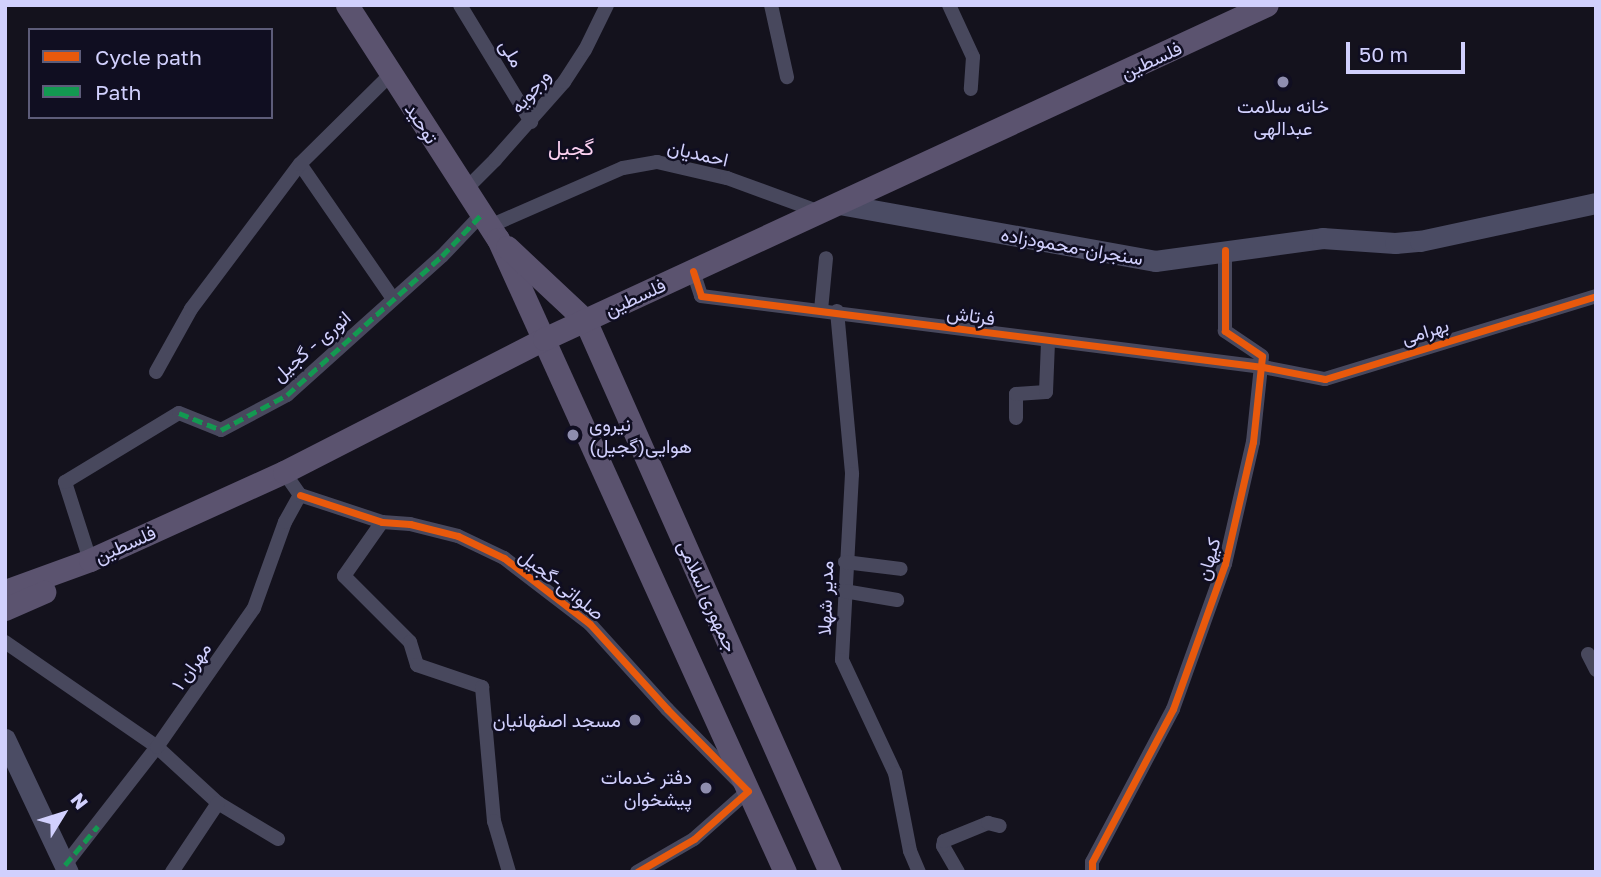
<!DOCTYPE html>
<meta charset="utf-8">
<style>
body{margin:0}
#map{position:relative;width:1601px;height:877px;overflow:hidden;background:#14121d;font-family:"Golos Text",Vazirmatn,sans-serif}
div>[style]{position:absolute}
.street>*{height:14px;margin:-7px;padding:0 7px;transform-origin:7px;border-radius:7px;background:#48485d}
.secondary>*{height:21px;margin:-10.5px;padding:0 10.5px;transform-origin:10.5px;border-radius:10.5px;background:#4b4c64}
.primary>*{height:23px;margin:-11.5px;padding:0 11.5px;transform-origin:11.5px;border-radius:11.5px;background:#5b536f}
.quiet>*{height:5px;margin-top:-2.5px;transform-origin:0;background:repeating-linear-gradient(90deg,#139951 0 10px,transparent 0 15px)}
.cycleway>*{height:7px;margin:-3.5px;padding:0 3.5px;transform-origin:3.5px;border-radius:3.5px;background:#e8590c}
.dots>*{width:19px;height:19px;translate:-50% -50%;box-sizing:border-box;border:4px solid #100e21;border-radius:50%}
span{translate:-50% -50%;white-space:nowrap;text-align:center;line-height:1.15;-webkit-text-stroke:5px #100e21;paint-order:stroke}
.street-label{font-size:19px;color:#d1d0fd}
.poi-label{font-size:19px;color:#d1d0fd}
.left{translate:0 -50%;text-align:left}
.right{translate:-100% -50%;text-align:right}
.neighbourhood-label{font-size:21px;color:#fdd2f1}
.frame{position:absolute;inset:0;border:7px solid #d1d0fd;pointer-events:none}
.legend{position:absolute;left:28px;top:28px;width:245px;height:91px;box-sizing:border-box;background:#100e21;border:2px solid #5d5c79;margin:0;padding:9px 12px;list-style:none;font-size:21px;color:#d1d0fd}
.legend li{display:flex;align-items:center;gap:14px;height:35px}
.legend b{width:35px;border:2px solid #5d5c79}
.north{position:absolute;left:28px;top:779px;width:70px;height:70px;-webkit-text-stroke:5px #100e21;paint-order:stroke;rotate:52deg;font-size:19px;font-weight:700;line-height:28px;text-align:center;color:#d1d0fd}
.north::after{content:'';display:block;margin:auto;width:24px;height:32px;background:#d1d0fd;clip-path:polygon(50% 0,100% 100%,50% 72%,0 100%)}
.scale{position:absolute;left:1346px;top:42px;width:119px;height:32px;box-sizing:border-box;border:4px solid #d1d0fd;border-top:0;padding-left:9px;font-size:21px;line-height:24px;white-space:nowrap;color:#d1d0fd;-webkit-text-stroke:5px #100e21;paint-order:stroke}
</style>
<div id="map">
<div class="street">
<i style="left:460px;top:5px;width:137px;rotate:58.7deg"></i>
<i style="left:771px;top:5px;width:74px;rotate:77.5deg"></i>
<i style="left:949px;top:5px;width:57px;rotate:65.2deg"></i>
<i style="left:973px;top:57px;width:32px;rotate:94deg"></i>
<i style="left:300px;top:164px;width:164px;rotate:55.4deg"></i>
<i style="left:466px;top:189px;width:41px;rotate:-45deg"></i>
<i style="left:495px;top:160px;width:104px;rotate:-48.5deg"></i>
<i style="left:564px;top:82px;width:38px;rotate:-57deg"></i>
<i style="left:585px;top:50px;width:50px;rotate:-63.9deg"></i>
<i style="left:490px;top:226px;width:145px;rotate:-23.6deg"></i>
<i style="left:623px;top:168px;width:35px;rotate:-10deg"></i>
<i style="left:657px;top:162px;width:72px;rotate:12.9deg"></i>
<i style="left:727px;top:178px;width:99px;rotate:20.1deg"></i>
<i style="left:693px;top:271px;width:26px;rotate:72deg"></i>
<i style="left:701px;top:296px;width:566px;rotate:7.2deg"></i>
<i style="left:1263px;top:367px;width:63px;rotate:11deg"></i>
<i style="left:1325px;top:379px;width:283px;rotate:-17deg"></i>
<i style="left:821px;top:310px;width:52px;rotate:-84.5deg"></i>
<i style="left:837px;top:311px;width:164px;rotate:84.7deg"></i>
<i style="left:852px;top:474px;width:186px;rotate:93.1deg"></i>
<i style="left:842px;top:660px;width:125px;rotate:64.9deg"></i>
<i style="left:895px;top:773px;width:79px;rotate:79.1deg"></i>
<i style="left:910px;top:851px;width:23px;rotate:67deg"></i>
<i style="left:156px;top:372px;width:72px;rotate:-60.9deg"></i>
<i style="left:191px;top:309px;width:181px;rotate:-53.1deg"></i>
<i style="left:300px;top:164px;width:127px;rotate:-44.7deg"></i>
<i style="left:1016px;top:418px;width:24px;rotate:-90deg"></i>
<i style="left:1016px;top:394px;width:30px;rotate:-4deg"></i>
<i style="left:1046px;top:392px;width:50px;rotate:-87.7deg"></i>
<i style="left:300px;top:495px;width:86px;rotate:18.2deg"></i>
<i style="left:382px;top:522px;width:28px;rotate:4deg"></i>
<i style="left:410px;top:524px;width:49px;rotate:14deg"></i>
<i style="left:458px;top:536px;width:51px;rotate:25.6deg"></i>
<i style="left:504px;top:558px;width:108px;rotate:37.5deg"></i>
<i style="left:590px;top:624px;width:115px;rotate:47.8deg"></i>
<i style="left:667px;top:709px;width:115px;rotate:45.4deg"></i>
<i style="left:748px;top:791px;width:72px;rotate:138.4deg"></i>
<i style="left:694px;top:839px;width:66px;rotate:149.9deg"></i>
<i style="left:382px;top:522px;width:66px;rotate:125.1deg"></i>
<i style="left:344px;top:576px;width:93px;rotate:45deg"></i>
<i style="left:410px;top:642px;width:24px;rotate:73deg"></i>
<i style="left:417px;top:665px;width:69px;rotate:18.7deg"></i>
<i style="left:482px;top:687px;width:135px;rotate:84.9deg"></i>
<i style="left:494px;top:821px;width:53px;rotate:73.6deg"></i>
<i style="left:90px;top:560px;width:82px;rotate:-107.8deg"></i>
<i style="left:65px;top:482px;width:133px;rotate:-31.2deg"></i>
<i style="left:179px;top:413px;width:45px;rotate:22deg"></i>
<i style="left:221px;top:430px;width:75px;rotate:-27.9deg"></i>
<i style="left:287px;top:395px;width:208px;rotate:-41.9deg"></i>
<i style="left:442px;top:256px;width:58px;rotate:-46.4deg"></i>
<i style="left:845px;top:562px;width:56px;rotate:7.1deg"></i>
<i style="left:844px;top:591px;width:54px;rotate:9.6deg"></i>
<i style="left:5px;top:642px;width:185px;rotate:34.6deg"></i>
<i style="left:157px;top:747px;width:83px;rotate:42.6deg"></i>
<i style="left:218px;top:803px;width:70px;rotate:31deg"></i>
<i style="left:1588px;top:654px;width:18px;rotate:63deg"></i>
<i style="left:65px;top:865px;width:150px;rotate:-52.1deg"></i>
<i style="left:157px;top:747px;width:169px;rotate:-55.1deg"></i>
<i style="left:254px;top:608px;width:91px;rotate:-70.2deg"></i>
<i style="left:285px;top:522px;width:31px;rotate:-61deg"></i>
<i style="left:300px;top:495px;width:28px;rotate:-125deg"></i>
<i style="left:172px;top:872px;width:83px;rotate:-56.3deg"></i>
<i style="left:958px;top:872px;width:30px;rotate:-120deg"></i>
<i style="left:943px;top:846px;width:5px;rotate:-79deg"></i>
<i style="left:944px;top:841px;width:48px;rotate:-22.2deg"></i>
<i style="left:988px;top:823px;width:12px;rotate:14deg"></i>
<i style="left:1092px;top:872px;width:10px;rotate:-90deg"></i>
<i style="left:1092px;top:862px;width:173px;rotate:-62.1deg"></i>
<i style="left:1173px;top:709px;width:154px;rotate:-70.3deg"></i>
<i style="left:1225px;top:564px;width:125px;rotate:-77.1deg"></i>
<i style="left:1253px;top:442px;width:86px;rotate:-84deg"></i>
<i style="left:1262px;top:356px;width:45px;rotate:-146deg"></i>
<i style="left:1225px;top:331px;width:81px;rotate:-90deg"></i>
</div>
<div class="secondary">
<i style="left:839px;top:204px;width:321px;rotate:10.2deg"></i>
<i style="left:1155px;top:261px;width:169px;rotate:-7.8deg"></i>
<i style="left:1322px;top:238px;width:73px;rotate:3.9deg"></i>
<i style="left:1395px;top:243px;width:25px;rotate:-5deg"></i>
<i style="left:1420px;top:241px;width:180px;rotate:-12.2deg"></i>
<i style="left:5px;top:739px;width:147px;rotate:64.7deg"></i>
</div>
<div class="primary">
<i style="left:347px;top:5px;width:278px;rotate:57.2deg"></i>
<i style="left:498px;top:239px;width:695px;rotate:65.61deg"></i>
<i style="left:507px;top:247px;width:107px;rotate:43.1deg"></i>
<i style="left:585px;top:320px;width:604px;rotate:66.07deg"></i>
<i style="left:5px;top:591px;width:90px;rotate:-20deg"></i>
<i style="left:90px;top:560px;width:213px;rotate:-24.4deg"></i>
<i style="left:284px;top:472px;width:292px;rotate:-27.1deg"></i>
<i style="left:544px;top:339px;width:796px;rotate:-24.8deg"></i>
<i style="left:5px;top:609px;width:43px;rotate:-23.6deg"></i>
</div>
<div class="quiet">
<i style="left:179px;top:413px;width:45px;rotate:22deg"></i>
<i style="left:221px;top:430px;width:75px;rotate:-27.9deg"></i>
<i style="left:287px;top:395px;width:208px;rotate:-41.9deg"></i>
<i style="left:442px;top:256px;width:58px;rotate:-46.4deg"></i>
<i style="left:65px;top:865px;width:51px;rotate:-49.8deg"></i>
</div>
<div class="cycleway">
<i style="left:693px;top:271px;width:26px;rotate:72deg"></i>
<i style="left:701px;top:296px;width:566px;rotate:7.2deg"></i>
<i style="left:1263px;top:367px;width:63px;rotate:11deg"></i>
<i style="left:1325px;top:379px;width:283px;rotate:-17deg"></i>
<i style="left:300px;top:495px;width:86px;rotate:18.2deg"></i>
<i style="left:382px;top:522px;width:28px;rotate:4deg"></i>
<i style="left:410px;top:524px;width:49px;rotate:14deg"></i>
<i style="left:458px;top:536px;width:51px;rotate:25.6deg"></i>
<i style="left:504px;top:558px;width:108px;rotate:37.5deg"></i>
<i style="left:590px;top:624px;width:115px;rotate:47.8deg"></i>
<i style="left:667px;top:709px;width:115px;rotate:45.4deg"></i>
<i style="left:748px;top:791px;width:72px;rotate:138.4deg"></i>
<i style="left:694px;top:839px;width:66px;rotate:149.9deg"></i>
<i style="left:1092px;top:872px;width:10px;rotate:-90deg"></i>
<i style="left:1092px;top:862px;width:173px;rotate:-62.1deg"></i>
<i style="left:1173px;top:709px;width:154px;rotate:-70.3deg"></i>
<i style="left:1225px;top:564px;width:125px;rotate:-77.1deg"></i>
<i style="left:1253px;top:442px;width:86px;rotate:-84deg"></i>
<i style="left:1262px;top:356px;width:45px;rotate:-146deg"></i>
<i style="left:1225px;top:331px;width:81px;rotate:-90deg"></i>
</div>
<div class="dots">
<i style="left:1283px;top:82px;background:#8f8eaf"></i>
<i style="left:573px;top:435px;background:#8f8eaf"></i>
<i style="left:635px;top:720px;background:#8f8eaf"></i>
<i style="left:706px;top:788px;background:#8f8eaf"></i>
</div>
<div class="street-label">
<span style="left:512px;top:53px;rotate:59deg">ملی</span>
<span style="left:1151px;top:60px;rotate:-25deg">فلسطین</span>
<span style="left:530px;top:91px;rotate:-50deg">ورجویه</span>
<span style="left:422px;top:123px;rotate:57deg">توحید</span>
<span style="left:698px;top:153px;rotate:13deg">احمدیان</span>
<span style="left:1072px;top:246px;rotate:10deg">سنجران-محمودزاده</span>
<span style="left:635px;top:297px;rotate:-25deg">فلسطین</span>
<span style="left:971px;top:315px;rotate:8deg">فرتاش</span>
<span style="left:1425px;top:331px;rotate:-17deg">بهرامی</span>
<span style="left:311px;top:346px;rotate:-41deg">انوری - گجیل</span>
<span style="left:125px;top:544px;rotate:-24deg">فلسطین</span>
<span style="left:1208px;top:559px;rotate:-74deg">کیهان</span>
<span style="left:562px;top:584px;rotate:38deg">صلواتی-گجیل</span>
<span style="left:708px;top:596px;rotate:66deg">جمهوری اسلامی</span>
<span style="left:825px;top:598px;rotate:-88deg">مدیر شهلا</span>
<span style="left:191px;top:666px;rotate:-55deg">مهران ۱</span>
</div>
<div class="poi-label">
<span style="left:1283px;top:117px">خانه سلامت<br>عبدالهی</span>
<span class="left" style="left:589px;top:435px">نیروی<br>هوایی(گجیل)</span>
<span class="right" style="left:621px;top:720px">مسجد اصفهانیان</span>
<span class="right" style="left:692px;top:788px">دفتر خدمات<br>پیشخوان</span>
</div>
<div class="neighbourhood-label">
<span style="left:571px;top:147px">گجیل</span>
</div>
<div class="frame"></div>
<ul class="legend">
<li><b style="height:9px;background:#e8590c"></b>Cycle path</li>
<li><b style="height:9px;background:#139951"></b>Path</li>
</ul>
<div class="north">N</div>
<div class="scale">50 m</div>
</div>
